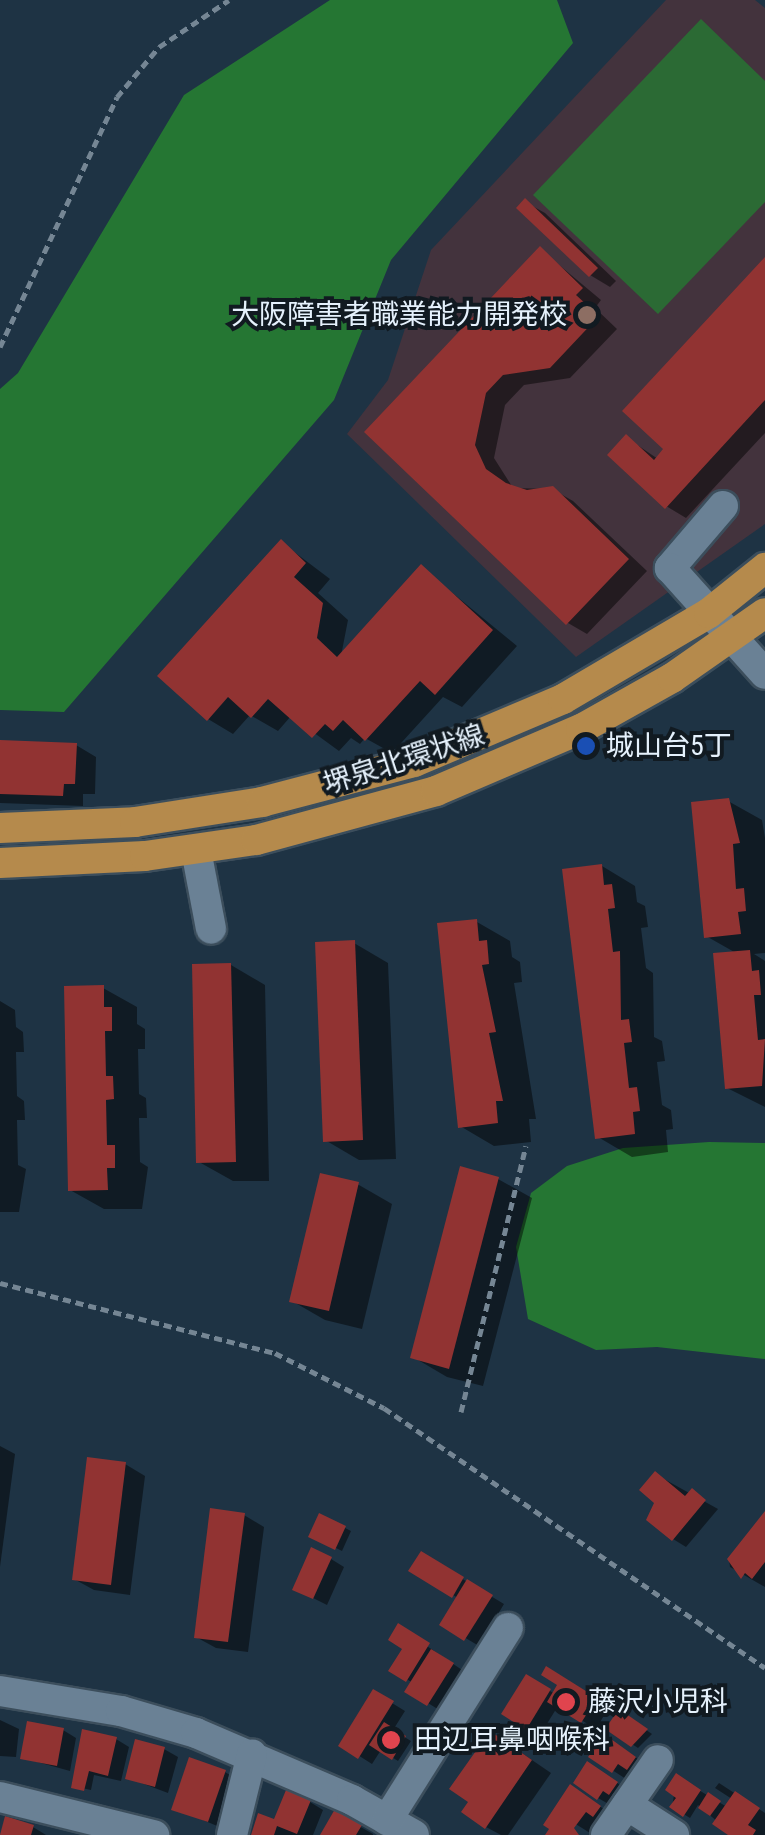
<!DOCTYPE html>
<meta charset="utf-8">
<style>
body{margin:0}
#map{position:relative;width:765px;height:1835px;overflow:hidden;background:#1e3344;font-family:"Roboto Condensed","Noto Sans JP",sans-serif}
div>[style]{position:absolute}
.education>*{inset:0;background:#43333d}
.green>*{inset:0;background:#2b6a34}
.forest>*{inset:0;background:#257633}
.shadow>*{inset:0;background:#0007}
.building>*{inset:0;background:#913332}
.path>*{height:5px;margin-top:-2.5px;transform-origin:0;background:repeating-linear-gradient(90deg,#758694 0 8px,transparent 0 13px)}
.roads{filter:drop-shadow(2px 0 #3c4e5c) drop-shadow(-2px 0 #3c4e5c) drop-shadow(0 2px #3c4e5c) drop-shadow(0 -2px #3c4e5c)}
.minor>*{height:30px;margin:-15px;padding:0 15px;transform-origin:15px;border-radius:15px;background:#6a8195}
.major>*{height:30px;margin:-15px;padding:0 15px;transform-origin:15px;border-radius:15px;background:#b58a4c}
.dots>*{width:28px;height:28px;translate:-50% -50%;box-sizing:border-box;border:5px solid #111a21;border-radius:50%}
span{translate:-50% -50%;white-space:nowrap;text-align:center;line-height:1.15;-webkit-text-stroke:8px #111a21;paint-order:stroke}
.poi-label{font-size:28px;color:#e5f1fc}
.right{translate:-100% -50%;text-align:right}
.left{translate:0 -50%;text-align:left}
.street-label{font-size:28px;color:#e5f1fc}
</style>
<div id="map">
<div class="education">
<i style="clip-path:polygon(666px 0,755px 0,765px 8px,765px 524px,576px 657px,347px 434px,388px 380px,431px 250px)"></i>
</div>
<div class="green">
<i style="clip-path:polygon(701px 19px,765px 81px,765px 202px,658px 314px,533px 195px)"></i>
</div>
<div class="forest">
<i style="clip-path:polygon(330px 0,557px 0,573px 43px,391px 260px,334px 400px,64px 712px,0 710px,0 389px,18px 373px,184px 95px)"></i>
<i style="clip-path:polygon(709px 1142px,765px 1143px,765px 1359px,657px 1347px,596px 1350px,528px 1319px,516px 1247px,531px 1193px,567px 1166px,623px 1148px)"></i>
</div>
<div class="shadow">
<i style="clip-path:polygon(525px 202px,545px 213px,616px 281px,610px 287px,590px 275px)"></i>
<i style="clip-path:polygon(540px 249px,601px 300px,595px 308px,617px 329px,570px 378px,524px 385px,505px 405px,494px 458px,513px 488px,552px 489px,573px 501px,647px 571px,587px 634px,568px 623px,367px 431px)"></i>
<i style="clip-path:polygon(765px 261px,765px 433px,686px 518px,666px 506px,627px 438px,658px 459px)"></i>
<i style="clip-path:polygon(281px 542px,330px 579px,318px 593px,348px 620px,341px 656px,422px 568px,517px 646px,462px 707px,443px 697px,392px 753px,365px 738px,360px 744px,351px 738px,339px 751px,291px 716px,278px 731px,250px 715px,233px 734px,208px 719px)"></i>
<i style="clip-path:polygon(0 742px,76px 745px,96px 757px,95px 794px,83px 794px,83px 806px,0 803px)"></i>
<i style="clip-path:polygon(728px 801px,762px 820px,765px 838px,765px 953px,754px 954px,765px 961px,765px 1107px,727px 1088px,736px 953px,706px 936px)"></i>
<i style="clip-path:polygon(602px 866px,635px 886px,637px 902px,645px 906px,648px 927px,641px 928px,646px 968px,653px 973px,654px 1037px,662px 1041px,665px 1061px,657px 1062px,662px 1105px,671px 1110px,673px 1129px,666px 1130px,668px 1152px,632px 1157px,598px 1137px)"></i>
<i style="clip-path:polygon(477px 922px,510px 941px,512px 957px,520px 962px,522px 982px,514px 983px,536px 1119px,529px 1119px,531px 1142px,494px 1146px,460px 1126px)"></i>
<i style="clip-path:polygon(354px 943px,388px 963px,396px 1159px,359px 1160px,325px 1140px)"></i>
<i style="clip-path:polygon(231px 965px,265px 985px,269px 1181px,233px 1181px,199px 1162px)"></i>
<i style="clip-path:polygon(103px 988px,137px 1007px,137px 1024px,145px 1029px,145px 1049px,138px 1049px,139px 1094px,146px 1098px,147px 1118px,139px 1118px,140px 1162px,148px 1167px,142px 1209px,104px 1209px,70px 1190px)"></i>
<i style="clip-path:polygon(0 1001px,15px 1010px,16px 1027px,23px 1032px,24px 1052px,16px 1052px,17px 1096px,24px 1101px,25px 1120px,17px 1120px,18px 1165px,26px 1169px,19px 1212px,0 1212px)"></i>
<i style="clip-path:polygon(321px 1176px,359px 1185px,392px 1204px,362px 1329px,325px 1320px,292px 1301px)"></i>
<i style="clip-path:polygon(498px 1179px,532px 1198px,483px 1386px,447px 1377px,413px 1357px)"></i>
<i style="clip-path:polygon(0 1446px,15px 1454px,0 1567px)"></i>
<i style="clip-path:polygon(125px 1464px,145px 1476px,130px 1595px,94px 1590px,74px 1579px)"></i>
<i style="clip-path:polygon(655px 1474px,718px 1509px,686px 1547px,673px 1539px,657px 1503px)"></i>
<i style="clip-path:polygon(244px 1515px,264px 1527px,248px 1652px,216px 1648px,196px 1637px)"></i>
<i style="clip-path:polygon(765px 1515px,765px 1587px,730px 1567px,729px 1559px)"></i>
<i style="clip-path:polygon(345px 1528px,351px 1531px,342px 1551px,312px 1536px)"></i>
<i style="clip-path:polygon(421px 1554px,504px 1604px,479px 1646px,442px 1624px,458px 1598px,411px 1570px)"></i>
<i style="clip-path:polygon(331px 1559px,344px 1567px,327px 1605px,309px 1596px)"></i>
<i style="clip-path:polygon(399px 1627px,465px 1672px,441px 1711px,408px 1691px,413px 1683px,392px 1670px,405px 1648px)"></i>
<i style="clip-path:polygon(547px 1670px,609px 1707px,596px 1729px,558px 1706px,540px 1735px,504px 1713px,527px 1677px,555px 1694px,561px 1685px)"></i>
<i style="clip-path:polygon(374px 1692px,405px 1711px,393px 1730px,411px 1741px,398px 1761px,381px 1750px,372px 1764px,342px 1745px)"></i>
<i style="clip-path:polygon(620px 1712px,652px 1734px,638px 1748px,609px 1729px)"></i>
<i style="clip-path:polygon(0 1720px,19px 1729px,16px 1757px,0 1756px)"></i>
<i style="clip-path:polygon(63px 1730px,76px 1738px,70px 1771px,23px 1758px)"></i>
<i style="clip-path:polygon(116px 1739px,129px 1747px,121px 1781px,94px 1775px,91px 1790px,77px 1787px,78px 1768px)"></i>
<i style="clip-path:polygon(510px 1745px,551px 1773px,508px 1835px,501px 1835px,486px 1827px)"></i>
<i style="clip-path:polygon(618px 1745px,648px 1766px,642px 1776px,632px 1770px,626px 1779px,592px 1757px)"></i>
<i style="clip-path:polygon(164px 1749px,178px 1757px,168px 1793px,128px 1778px)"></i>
<i style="clip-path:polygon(225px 1772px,238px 1780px,222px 1828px,174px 1808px)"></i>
<i style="clip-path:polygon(601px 1772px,629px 1791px,612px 1806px,598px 1798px)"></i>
<i style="clip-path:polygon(677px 1777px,727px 1807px,732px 1799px,715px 1788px,719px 1783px,748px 1802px,765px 1813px,765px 1835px,733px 1835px,698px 1805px,690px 1818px,672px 1807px)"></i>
<i style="clip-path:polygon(584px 1795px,612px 1815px,590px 1833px,555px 1811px)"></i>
<i style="clip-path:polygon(310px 1802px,323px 1810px,313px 1835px,255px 1835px)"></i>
<i style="clip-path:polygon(336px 1813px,373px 1834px,373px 1835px,323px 1835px)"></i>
<i style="clip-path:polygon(33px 1827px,46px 1835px,2px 1835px)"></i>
</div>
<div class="building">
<i style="clip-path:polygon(525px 198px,598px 268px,589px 277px,516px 208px)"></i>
<i style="clip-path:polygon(540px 246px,583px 288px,576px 295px,599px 316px,550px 368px,503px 375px,486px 393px,475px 445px,486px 469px,506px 483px,527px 490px,553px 486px,629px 559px,566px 625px,364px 432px)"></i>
<i style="clip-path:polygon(765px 257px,765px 400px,665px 509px,607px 455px,626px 434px,654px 460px,663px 449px,622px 411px)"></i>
<i style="clip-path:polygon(281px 539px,306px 563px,294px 577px,323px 603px,317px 638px,337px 657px,421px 564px,493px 630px,435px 695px,420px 681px,365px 741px,343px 720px,333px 731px,325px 724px,312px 738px,268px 699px,251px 718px,228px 697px,207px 721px,157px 676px)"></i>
<i style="clip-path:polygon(0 740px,77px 743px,75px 784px,64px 784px,63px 796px,0 794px)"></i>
<i style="clip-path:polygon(729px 798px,740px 843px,733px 844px,736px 889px,744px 888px,746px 911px,738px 912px,741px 934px,704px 938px,691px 802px)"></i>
<i style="clip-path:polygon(602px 864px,604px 885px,612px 884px,615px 908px,608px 909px,613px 952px,620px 951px,621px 1020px,629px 1019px,632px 1042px,624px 1043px,629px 1088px,637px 1087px,640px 1111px,633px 1112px,635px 1134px,595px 1139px,562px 869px)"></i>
<i style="clip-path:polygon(477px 919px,479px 941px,487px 940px,489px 964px,482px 965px,496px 1032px,489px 1033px,503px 1101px,496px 1101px,498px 1123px,458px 1128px,437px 923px)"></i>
<i style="clip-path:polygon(355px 940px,363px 1140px,323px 1142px,315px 942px)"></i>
<i style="clip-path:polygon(750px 950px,752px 971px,759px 970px,761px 995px,754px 995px,758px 1040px,765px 1039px,762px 1086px,725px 1089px,713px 953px)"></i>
<i style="clip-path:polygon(231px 963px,236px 1162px,196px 1163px,192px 964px)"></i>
<i style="clip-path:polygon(104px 985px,104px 1007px,112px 1007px,112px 1031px,105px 1031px,106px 1076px,113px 1076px,114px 1099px,106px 1100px,107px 1145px,115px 1145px,115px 1168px,107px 1168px,108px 1190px,68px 1191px,64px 986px)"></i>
<i style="clip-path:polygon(460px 1166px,499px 1177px,449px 1369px,410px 1358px)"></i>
<i style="clip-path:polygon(320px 1173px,359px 1182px,329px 1311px,289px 1302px)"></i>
<i style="clip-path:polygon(87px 1457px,126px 1462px,111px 1585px,72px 1580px)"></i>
<i style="clip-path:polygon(655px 1471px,685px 1496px,692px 1488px,706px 1500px,672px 1541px,646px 1520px,654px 1503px,639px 1490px)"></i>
<i style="clip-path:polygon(210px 1508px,245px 1513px,228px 1642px,194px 1638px)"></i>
<i style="clip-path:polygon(765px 1511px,765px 1562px,752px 1579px,745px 1573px,741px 1579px,727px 1559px)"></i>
<i style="clip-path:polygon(319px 1513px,346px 1526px,335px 1550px,308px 1537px)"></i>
<i style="clip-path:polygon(311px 1547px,332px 1557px,313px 1599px,292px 1590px)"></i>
<i style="clip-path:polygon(421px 1551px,464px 1577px,452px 1598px,408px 1571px)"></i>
<i style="clip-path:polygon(467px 1579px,493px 1595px,464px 1641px,439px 1625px)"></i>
<i style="clip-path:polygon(398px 1623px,430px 1643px,406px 1682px,388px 1671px,402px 1649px,388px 1640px)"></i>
<i style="clip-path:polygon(431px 1649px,454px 1663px,427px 1706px,404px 1692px)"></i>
<i style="clip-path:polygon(546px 1666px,597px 1698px,581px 1723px,547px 1702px,557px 1685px,541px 1675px)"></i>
<i style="clip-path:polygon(526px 1674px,551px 1689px,526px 1730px,501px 1714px)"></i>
<i style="clip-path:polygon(373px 1689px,394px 1701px,358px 1759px,338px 1746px)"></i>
<i style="clip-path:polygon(619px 1709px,648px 1729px,631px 1747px,605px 1729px)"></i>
<i style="clip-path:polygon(27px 1721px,64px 1728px,57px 1766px,20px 1759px)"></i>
<i style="clip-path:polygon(384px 1722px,406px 1736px,392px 1760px,369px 1745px)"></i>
<i style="clip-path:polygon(82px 1729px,117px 1737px,108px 1776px,89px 1771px,84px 1791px,71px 1788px)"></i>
<i style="clip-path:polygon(490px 1731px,532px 1760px,485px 1829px,461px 1812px,468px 1802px,449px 1789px)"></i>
<i style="clip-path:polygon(604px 1734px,636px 1757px,627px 1770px,618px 1764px,612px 1773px,588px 1757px)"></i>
<i style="clip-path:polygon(135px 1739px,165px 1747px,155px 1787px,125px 1779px)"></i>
<i style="clip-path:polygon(189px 1757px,226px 1770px,208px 1822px,171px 1810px)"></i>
<i style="clip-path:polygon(587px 1761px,618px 1782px,609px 1795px,603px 1791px,597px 1800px,573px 1783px)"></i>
<i style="clip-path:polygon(676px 1773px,701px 1790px,683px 1817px,669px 1807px,676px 1798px,665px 1790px)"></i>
<i style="clip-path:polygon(570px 1784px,601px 1806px,593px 1817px,586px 1812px,574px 1828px,579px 1835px,545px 1835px,549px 1829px,543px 1825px)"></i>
<i style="clip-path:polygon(286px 1790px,311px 1800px,297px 1834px,277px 1826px,274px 1835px,251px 1835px,258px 1813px,274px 1819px)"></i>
<i style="clip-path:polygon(735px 1791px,760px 1808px,748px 1825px,756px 1830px,753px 1835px,728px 1835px,712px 1824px)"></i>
<i style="clip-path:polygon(708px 1792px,721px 1801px,710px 1816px,698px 1808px)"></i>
<i style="clip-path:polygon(335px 1809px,362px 1825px,356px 1835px,320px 1835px)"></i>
<i style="clip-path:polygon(5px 1816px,34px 1825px,31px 1835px,0 1835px)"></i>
</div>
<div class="path">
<i style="left:0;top:347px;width:276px;rotate:-64.9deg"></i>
<i style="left:117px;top:97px;width:65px;rotate:-50deg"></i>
<i style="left:159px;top:47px;width:84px;rotate:-33.9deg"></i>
<i style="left:0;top:1283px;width:284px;rotate:14.3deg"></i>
<i style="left:275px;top:1353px;width:122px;rotate:26.8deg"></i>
<i style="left:384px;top:1408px;width:461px;rotate:34.3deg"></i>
<i style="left:461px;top:1412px;width:274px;rotate:-76.3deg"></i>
</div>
<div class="roads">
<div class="minor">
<i style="left:723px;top:506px;width:82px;rotate:130.5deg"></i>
<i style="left:670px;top:568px;width:142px;rotate:48.1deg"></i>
<i style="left:196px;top:850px;width:80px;rotate:79.2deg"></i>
<i style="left:0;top:1691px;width:123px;rotate:9.4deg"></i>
<i style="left:121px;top:1711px;width:78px;rotate:16.3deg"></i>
<i style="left:196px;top:1733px;width:170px;rotate:23.2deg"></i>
<i style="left:352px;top:1800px;width:71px;rotate:29.4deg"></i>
<i style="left:0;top:1797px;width:159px;rotate:13.9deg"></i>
<i style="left:627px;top:1805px;width:56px;rotate:32.6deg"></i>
<i style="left:387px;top:1820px;width:227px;rotate:-57.8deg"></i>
<i style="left:232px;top:1835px;width:83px;rotate:-76.1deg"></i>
<i style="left:606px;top:1835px;width:91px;rotate:-55.3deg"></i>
</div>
<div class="major">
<i style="left:0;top:828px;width:135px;rotate:-2.5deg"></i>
<i style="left:135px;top:822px;width:129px;rotate:-8.9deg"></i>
<i style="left:262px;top:802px;width:157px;rotate:-14.7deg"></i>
<i style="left:414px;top:762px;width:162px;rotate:-22.9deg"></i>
<i style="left:563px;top:699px;width:169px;rotate:-30.5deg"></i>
<i style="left:709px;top:613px;width:72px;rotate:-38.8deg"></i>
<i style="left:0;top:863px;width:145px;rotate:-2.8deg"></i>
<i style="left:145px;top:856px;width:112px;rotate:-8.2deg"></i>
<i style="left:256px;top:840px;width:187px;rotate:-15.2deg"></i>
<i style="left:436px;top:791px;width:158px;rotate:-23.2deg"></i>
<i style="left:581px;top:729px;width:104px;rotate:-29.3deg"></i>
<i style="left:672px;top:678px;width:113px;rotate:-35deg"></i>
</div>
</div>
<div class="dots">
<i style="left:587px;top:315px;background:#8d6e63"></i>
<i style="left:586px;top:746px;background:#1a4fb4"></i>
<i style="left:566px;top:1702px;background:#e0444e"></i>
<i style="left:391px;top:1740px;background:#e0444e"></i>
</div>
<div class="poi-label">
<span class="right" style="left:567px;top:315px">大阪障害者職業能力開発校</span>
<span class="left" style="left:606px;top:746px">城山台5丁</span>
<span class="left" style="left:588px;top:1702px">藤沢小児科</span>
<span class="left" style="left:414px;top:1740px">田辺耳鼻咽喉科</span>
</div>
<div class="street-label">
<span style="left:404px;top:760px;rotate:-18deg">堺泉北環状線</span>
</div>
</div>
